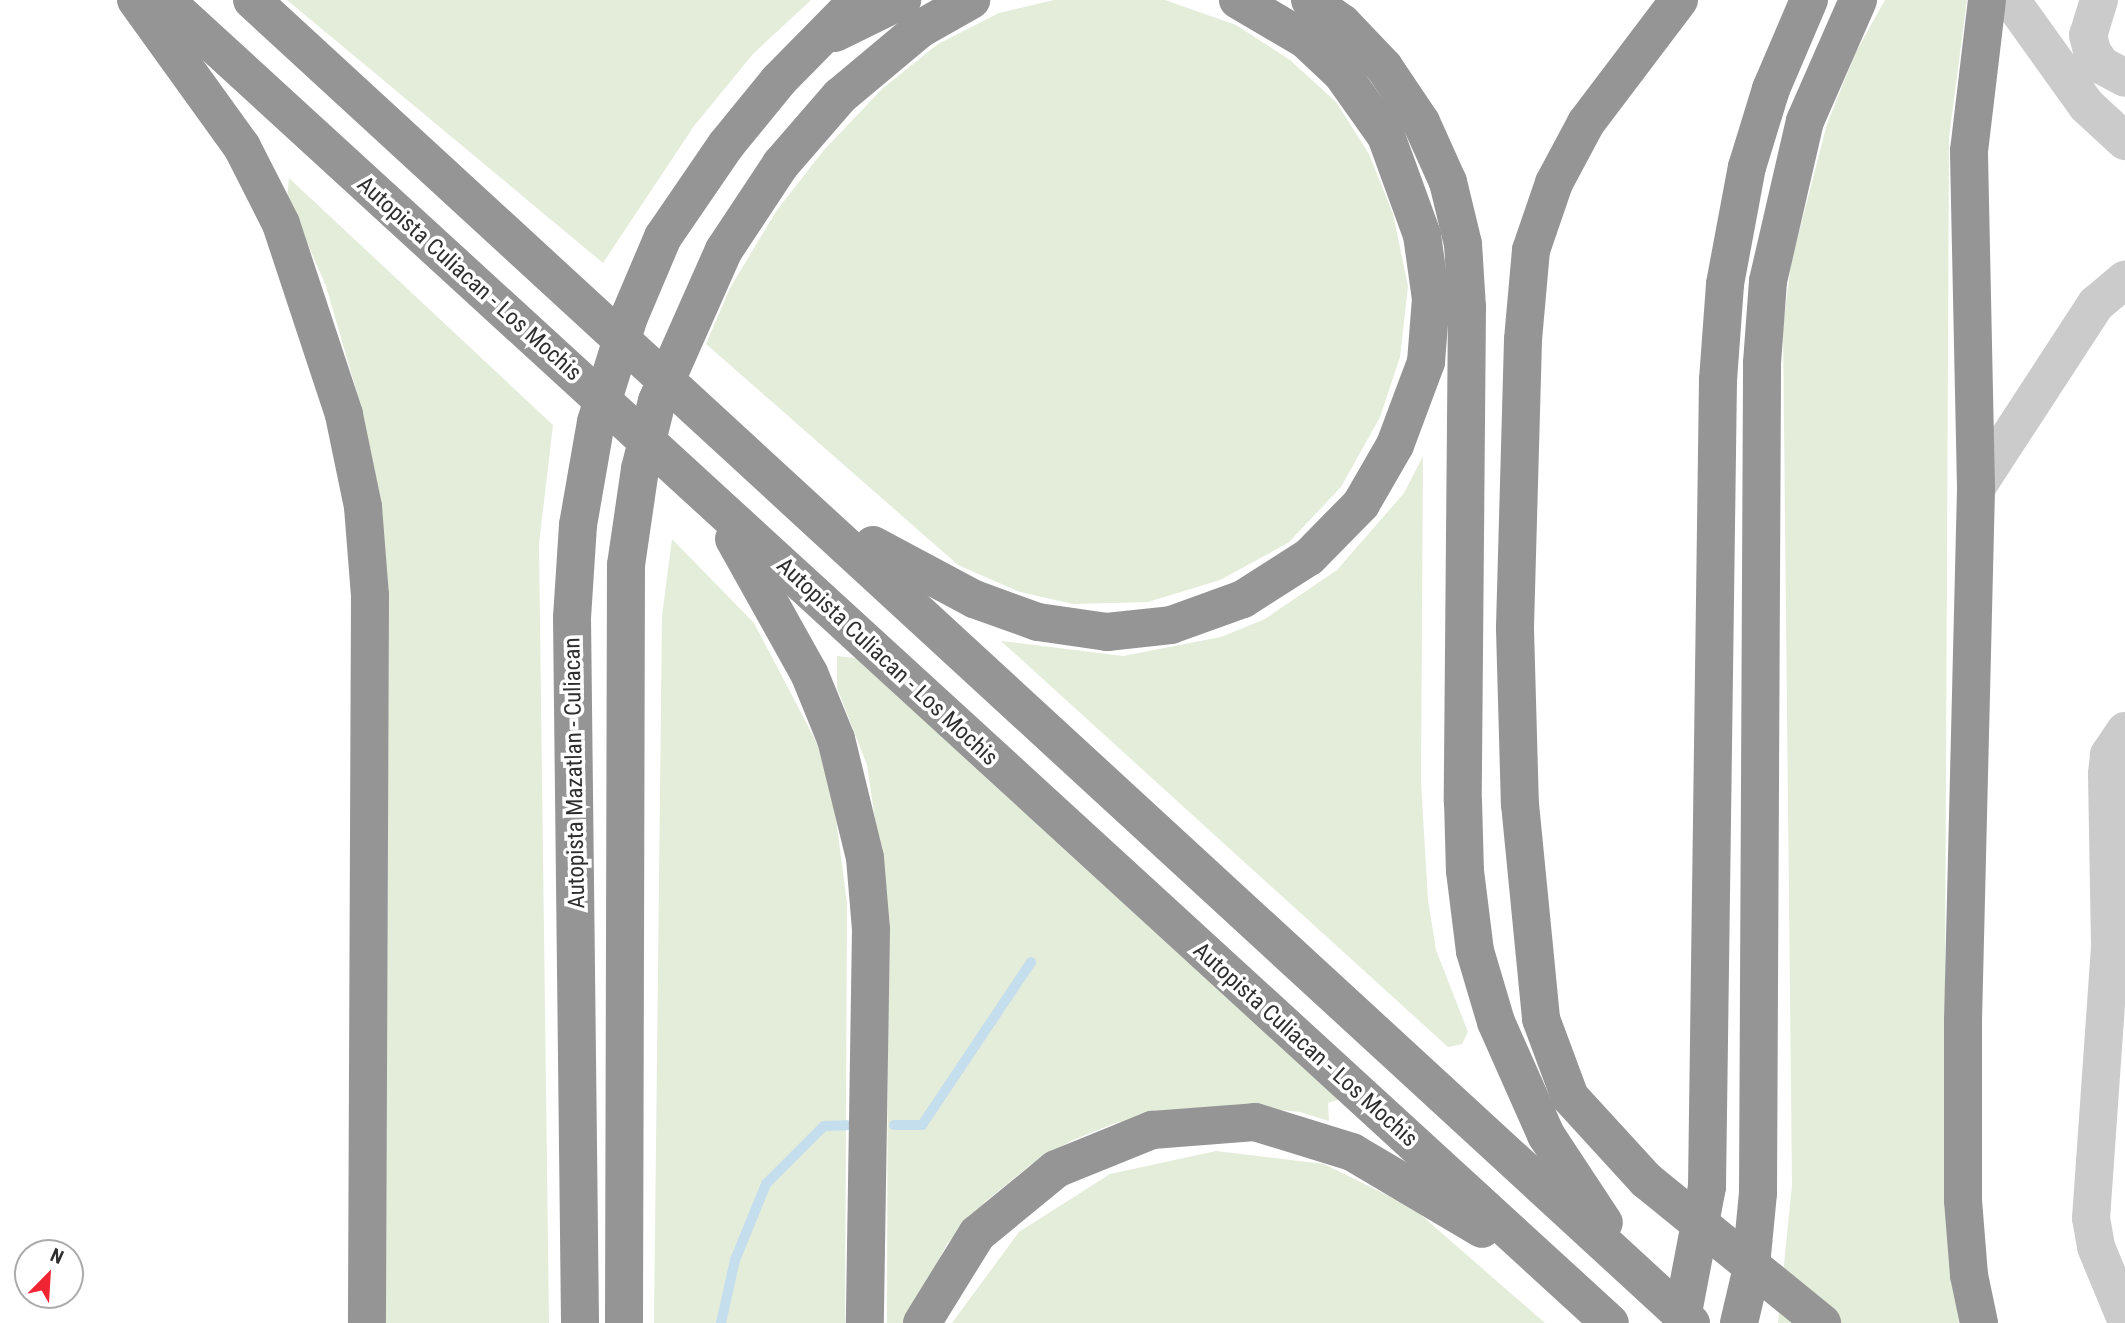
<!DOCTYPE html>
<style>
body{margin:0}
#map{position:relative;width:2125px;height:1323px;overflow:hidden;background:#fff;font-family:"Roboto Condensed",sans-serif}
div>[style]{position:absolute}
.green>*{inset:0;background:#e4ecda}
.stream>*{height:10px;margin:-5px;padding:0 5px;transform-origin:5px;border-radius:5px;background:#c5deed}
.minor>*{height:38px;margin:-19px;padding:0 19px;transform-origin:19px;border-radius:19px;background:#cbcbcb}
.highway>*{height:38px;margin:-19px;padding:0 19px;transform-origin:19px;border-radius:19px;background:#959595}
.highway-bridge>*{height:38px;margin:-19px;padding:0 19px;transform-origin:19px;border-radius:19px;background:#959595}
span{translate:-50% -50%;white-space:nowrap;text-align:center;line-height:1.15;-webkit-text-stroke:7px #fff;paint-order:stroke}
.street-label{font-size:23px;color:#2e2e2e}
.north{position:absolute;left:14px;top:1239px;width:70px;height:70px;box-sizing:border-box;background:#fff;border:2px solid #ababab;border-radius:50%;rotate:24deg;font-size:19px;font-weight:700;line-height:28px;text-align:center;color:#2e2e2e}
.north::after{content:'';display:block;margin:auto;width:24px;height:32px;background:#f02534;clip-path:polygon(50% 0,100% 100%,50% 72%,0 100%)}
</style>
<div id="map">
<div class="green">
<i style="clip-path:polygon(287px 0,811px 0,753px 54px,694px 126px,603px 263px)"></i>
<i style="clip-path:polygon(1054px 0,1165px 0,1236px 25px,1290px 60px,1336px 102px,1369px 154px,1393px 214px,1408px 286px,1400px 357px,1380px 417px,1341px 487px,1288px 543px,1220px 580px,1148px 602px,1073px 604px,1020px 592px,958px 565px,706px 344px,730px 288px,777px 210px,824px 150px,882px 89px,938px 44px,999px 13px)"></i>
<i style="clip-path:polygon(1885px 0,1967px 0,1949px 137px,1944px 1192px,1959px 1323px,1778px 1323px,1792px 1185px,1783px 328px,1791px 263px,1827px 124px,1856px 52px)"></i>
<i style="clip-path:polygon(289px 178px,553px 425px,539px 544px,549px 1323px,384px 1323px,357px 393px,326px 286px,287px 197px)"></i>
<i style="clip-path:polygon(1423px 456px,1421px 782px,1428px 900px,1436px 950px,1468px 1032px,1462px 1044px,1448px 1047px,1001px 641px,1123px 656px,1221px 637px,1265px 619px,1337px 570px,1404px 493px)"></i>
<i style="clip-path:polygon(672px 539px,754px 623px,829px 766px,847px 903px,845px 1323px,654px 1323px,662px 616px)"></i>
<i style="clip-path:polygon(837px 656px,864px 659px,1340px 1099px,1328px 1103px,1329px 1121px,1300px 1112px,1260px 1108px,1169px 1114px,1115px 1123px,1071px 1141px,1029px 1166px,985px 1202px,947px 1244px,906px 1323px,887px 1323px,888px 962px,880px 852px,867px 765px,837px 688px)"></i>
<i style="clip-path:polygon(1216px 1151px,1324px 1164px,1413px 1208px,1545px 1323px,952px 1323px,1019px 1232px,1110px 1174px)"></i>
</div>
<div class="stream">
<i style="left:894px;top:1125px;width:28px"></i>
<i style="left:922px;top:1125px;width:196px;rotate:-56.2deg"></i>
<i style="left:721px;top:1323px;width:65px;rotate:-77.5deg"></i>
<i style="left:735px;top:1260px;width:82px;rotate:-67.8deg"></i>
<i style="left:766px;top:1184px;width:82px;rotate:-45deg"></i>
<i style="left:824px;top:1126px;width:23px;rotate:-2deg"></i>
</div>
<div class="minor">
<i style="left:2011px;top:0;width:130px;rotate:54.4deg"></i>
<i style="left:2087px;top:106px;width:52px;rotate:42.6deg"></i>
<i style="left:2099px;top:0;width:37px;rotate:107deg"></i>
<i style="left:2088px;top:35px;width:16px;rotate:76deg"></i>
<i style="left:2092px;top:51px;width:17px;rotate:57deg"></i>
<i style="left:2101px;top:65px;width:27px;rotate:28deg"></i>
<i style="left:1976px;top:488px;width:220px;rotate:-56.9deg"></i>
<i style="left:2096px;top:304px;width:38px;rotate:-40deg"></i>
<i style="left:2125px;top:731px;width:29px;rotate:124deg"></i>
<i style="left:2109px;top:755px;width:19px;rotate:96deg"></i>
<i style="left:2107px;top:774px;width:173px;rotate:89deg"></i>
<i style="left:2110px;top:947px;width:272px;rotate:94deg"></i>
<i style="left:2091px;top:1218px;width:29px;rotate:80deg"></i>
<i style="left:2096px;top:1247px;width:76px;rotate:67.5deg"></i>
</div>
<div class="highway">
<i style="left:136px;top:0;width:181px;rotate:54.2deg"></i>
<i style="left:242px;top:147px;width:86px;rotate:63.1deg"></i>
<i style="left:281px;top:224px;width:201px;rotate:71.7deg"></i>
<i style="left:344px;top:415px;width:94px;rotate:78.3deg"></i>
<i style="left:363px;top:507px;width:88px;rotate:85.5deg"></i>
<i style="left:370px;top:595px;width:728px;rotate:90.24deg"></i>
<i style="left:165px;top:0;width:1959px;rotate:42.48deg"></i>
<i style="left:252px;top:0;width:1955px;rotate:42.6deg"></i>
<i style="left:1310px;top:0;width:39px;rotate:36deg"></i>
<i style="left:1342px;top:23px;width:61px;rotate:46.3deg"></i>
<i style="left:1384px;top:67px;width:66px;rotate:56.1deg"></i>
<i style="left:1421px;top:122px;width:66px;rotate:65.8deg"></i>
<i style="left:1448px;top:182px;width:64px;rotate:76.4deg"></i>
<i style="left:1463px;top:244px;width:63px;rotate:86.4deg"></i>
<i style="left:1467px;top:307px;width:494px;rotate:90.5deg"></i>
<i style="left:1463px;top:801px;width:70px;rotate:88.4deg"></i>
<i style="left:1465px;top:871px;width:81px;rotate:82.9deg"></i>
<i style="left:1475px;top:951px;width:74px;rotate:73.5deg"></i>
<i style="left:1496px;top:1022px;width:124px;rotate:66.1deg"></i>
<i style="left:1546px;top:1135px;width:105px;rotate:56.6deg"></i>
<i style="left:1679px;top:0;width:154px;rotate:127.1deg"></i>
<i style="left:1586px;top:123px;width:68px;rotate:118.1deg"></i>
<i style="left:1554px;top:183px;width:71px;rotate:108.9deg"></i>
<i style="left:1531px;top:250px;width:90px;rotate:95.1deg"></i>
<i style="left:1523px;top:340px;width:289px;rotate:91.6deg"></i>
<i style="left:1515px;top:629px;width:175px;rotate:88.4deg"></i>
<i style="left:1520px;top:804px;width:216px;rotate:84.4deg"></i>
<i style="left:1541px;top:1019px;width:83px;rotate:69.6deg"></i>
<i style="left:1570px;top:1097px;width:113px;rotate:47.5deg"></i>
<i style="left:1646px;top:1180px;width:227px;rotate:39.1deg"></i>
<i style="left:835px;top:33px;width:75px;rotate:-26.2deg"></i>
<i style="left:663px;top:237px;width:112px;rotate:-55.6deg"></i>
<i style="left:726px;top:145px;width:84px;rotate:-50.8deg"></i>
<i style="left:779px;top:80px;width:112px;rotate:-45.4deg"></i>
<i style="left:724px;top:250px;width:103px;rotate:-56.5deg"></i>
<i style="left:781px;top:164px;width:90px;rotate:-49.1deg"></i>
<i style="left:840px;top:96px;width:104px;rotate:-39.9deg"></i>
<i style="left:920px;top:29px;width:59px;rotate:-29.6deg"></i>
<i style="left:578px;top:525px;width:92px;rotate:93.7deg"></i>
<i style="left:572px;top:617px;width:706px;rotate:89.35deg"></i>
<i style="left:734px;top:539px;width:154px;rotate:60.8deg"></i>
<i style="left:809px;top:673px;width:71px;rotate:67.8deg"></i>
<i style="left:836px;top:739px;width:122px;rotate:76.3deg"></i>
<i style="left:865px;top:858px;width:71px;rotate:85.2deg"></i>
<i style="left:871px;top:929px;width:394px;rotate:90.9deg"></i>
<i style="left:873px;top:545px;width:115px;rotate:28.1deg"></i>
<i style="left:974px;top:599px;width:68px;rotate:19.8deg"></i>
<i style="left:1038px;top:622px;width:70px;rotate:8.2deg"></i>
<i style="left:1107px;top:632px;width:64px;rotate:-6.2deg"></i>
<i style="left:1171px;top:625px;width:77px;rotate:-19.9deg"></i>
<i style="left:1243px;top:599px;width:78px;rotate:-32.5deg"></i>
<i style="left:1309px;top:557px;width:74px;rotate:-45.5deg"></i>
<i style="left:1361px;top:504px;width:68px;rotate:-60deg"></i>
<i style="left:1395px;top:445px;width:89px;rotate:-69.5deg"></i>
<i style="left:1426px;top:362px;width:63px;rotate:-85.5deg"></i>
<i style="left:1431px;top:299px;width:65px;rotate:-98deg"></i>
<i style="left:1422px;top:235px;width:105px;rotate:-110deg"></i>
<i style="left:1386px;top:136px;width:76px;rotate:-125.4deg"></i>
<i style="left:1342px;top:74px;width:50px;rotate:-136.6deg"></i>
<i style="left:1306px;top:40px;width:79px;rotate:-149.5deg"></i>
<i style="left:1707px;top:1187px;width:807px;rotate:-89.22deg"></i>
<i style="left:1718px;top:380px;width:96px;rotate:-85.8deg"></i>
<i style="left:1725px;top:284px;width:119px;rotate:-79.4deg"></i>
<i style="left:1747px;top:167px;width:82px;rotate:-72.9deg"></i>
<i style="left:1771px;top:89px;width:97px;rotate:-66.9deg"></i>
<i style="left:1758px;top:1193px;width:830px;rotate:-89.72deg"></i>
<i style="left:1762px;top:363px;width:82px;rotate:-85.8deg"></i>
<i style="left:1768px;top:281px;width:164px;rotate:-77deg"></i>
<i style="left:1805px;top:121px;width:132px;rotate:-66.3deg"></i>
<i style="left:624px;top:1323px;width:758px;rotate:-89.85deg"></i>
<i style="left:922px;top:1323px;width:105px;rotate:-58.3deg"></i>
<i style="left:977px;top:1234px;width:102px;rotate:-39.4deg"></i>
<i style="left:1056px;top:1169px;width:104px;rotate:-22.1deg"></i>
<i style="left:1152px;top:1130px;width:103px;rotate:-4.4deg"></i>
<i style="left:1255px;top:1122px;width:102px;rotate:17.2deg"></i>
<i style="left:1352px;top:1152px;width:151px;rotate:30.6deg"></i>
<i style="left:1979px;top:1323px;width:49px;rotate:-101.8deg"></i>
<i style="left:1969px;top:1275px;width:75px;rotate:-94.6deg"></i>
<i style="left:1963px;top:1200px;width:179px;rotate:-90deg"></i>
<i style="left:1963px;top:1021px;width:533px;rotate:-88.6deg"></i>
<i style="left:1976px;top:488px;width:337px;rotate:-91.2deg"></i>
<i style="left:1969px;top:151px;width:152px;rotate:-83.2deg"></i>
</div>
<div class="highway-bridge">
<i style="left:578px;top:525px;width:105px;rotate:-80.1deg"></i>
<i style="left:596px;top:422px;width:110px;rotate:-72.6deg"></i>
<i style="left:629px;top:317px;width:87px;rotate:-67deg"></i>
<i style="left:626px;top:565px;width:97px;rotate:-81.7deg"></i>
<i style="left:640px;top:469px;width:70px;rotate:-76deg"></i>
<i style="left:657px;top:401px;width:165px;rotate:-66.1deg"></i>
<i style="left:1681px;top:1323px;width:138px;rotate:-79.2deg"></i>
<i style="left:1739px;top:1323px;width:48px;rotate:-76.8deg"></i>
<i style="left:1750px;top:1276px;width:83px;rotate:-84.5deg"></i>
</div>
<div class="street-label">
<span style="left:469px;top:279px;rotate:42deg">Autopista Culiacan - Los Mochis</span>
<span style="left:887px;top:662px;rotate:43deg">Autopista Culiacan - Los Mochis</span>
<span style="left:575px;top:773px;rotate:-91deg">Autopista Mazatlan - Culiacan</span>
<span style="left:1305px;top:1045px;rotate:42deg">Autopista Culiacan - Los Mochis</span>
</div>
<div class="north">N</div>
</div>
